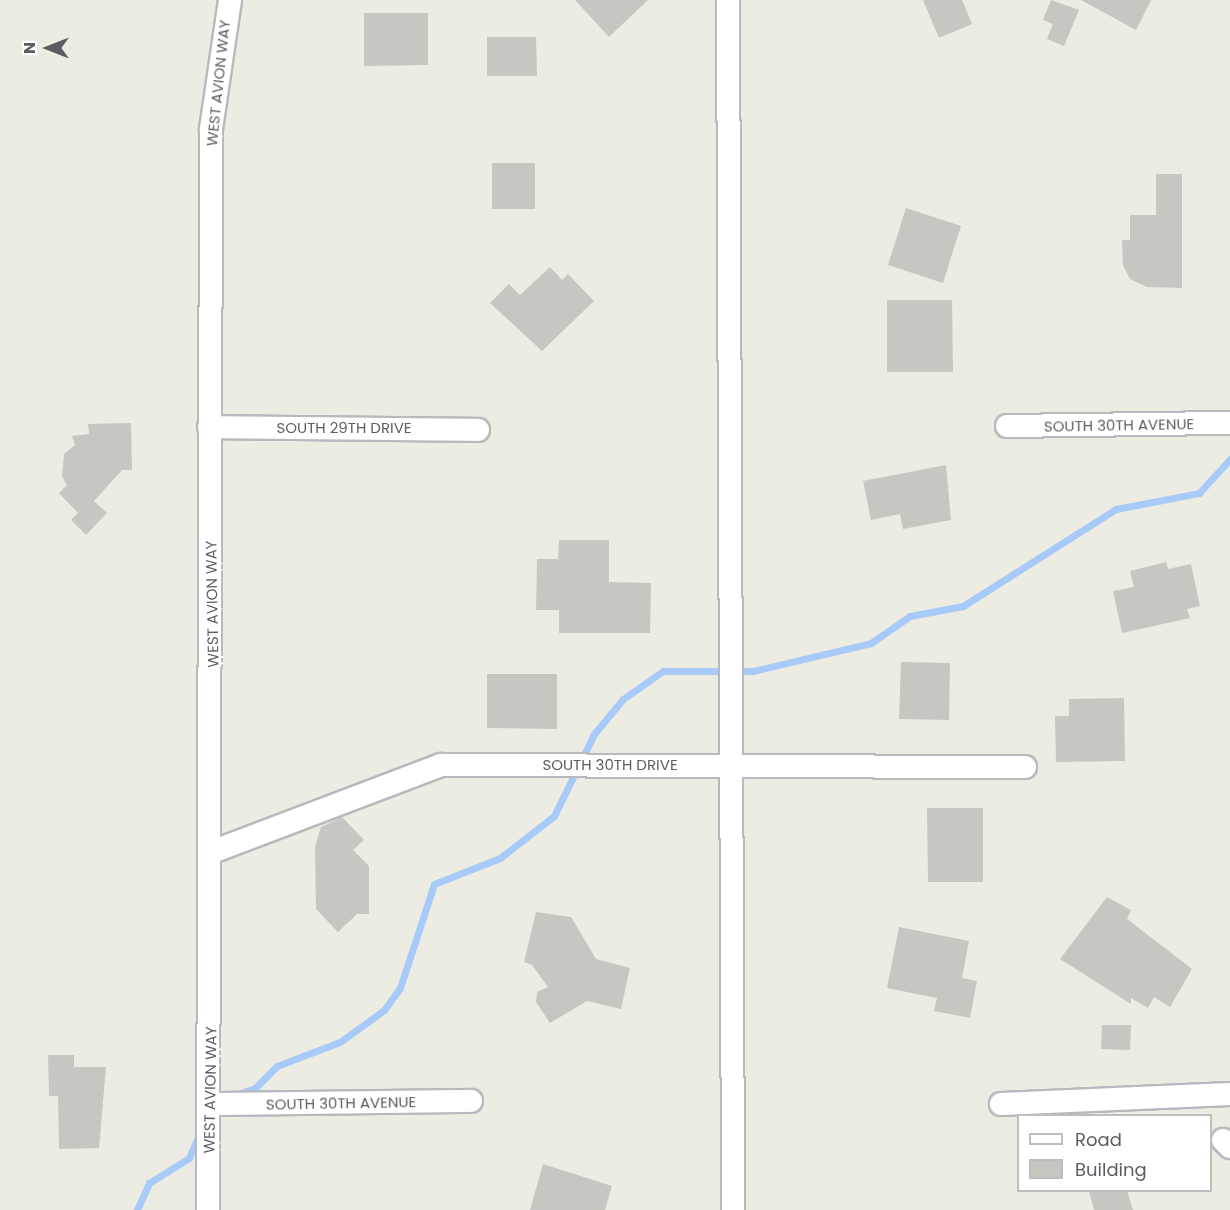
<!DOCTYPE html>
<style>
body{margin:0}
#map{position:relative;width:1230px;height:1210px;overflow:hidden;background:#edece3;font-family:Poppins,sans-serif}
div>[style]{position:absolute}
.stream>*{height:7px;margin:-3.5px;padding:0 3.5px;transform-origin:3.5px;border-radius:3.5px;background:#a7caf9}
.building>*{inset:0;background:#c8c6c0}
.roads{filter:drop-shadow(2px 0 #b8b9be) drop-shadow(-2px 0 #b8b9be) drop-shadow(0 2px #b8b9be) drop-shadow(0 -2px #b8b9be)}
.minor>*{height:22px;margin:-11px;padding:0 11px;transform-origin:11px;border-radius:11px;background:#fff}
span{translate:-50% -50%;white-space:nowrap;text-align:center;line-height:1.15;-webkit-text-stroke:4.5px #fff;paint-order:stroke}
.street-label{font-size:15px;color:#5b5d62}
.legend{position:absolute;left:1017px;top:1114px;width:195px;height:78px;box-sizing:border-box;background:#fff;border:2px solid #bdbec0;margin:0;padding:8px 10px;list-style:none;font-size:18px;color:#5b5d62}
.legend li{display:flex;align-items:center;gap:12px;height:30px}
.legend b{width:30px;border:2px solid #bdbec0}
.north{position:absolute;left:18px;top:18px;width:60px;height:60px;-webkit-text-stroke:4px #fff;paint-order:stroke;rotate:270deg;font-size:16px;font-weight:700;line-height:24px;text-align:center;color:#5b5d62}
.north::after{content:'';display:block;margin:auto;width:21px;height:27px;background:#5b5d62;clip-path:polygon(50% 0,100% 100%,50% 72%,0 100%)}
</style>
<div id="map">
<div class="stream">
<i style="left:236px;top:1095px;width:20px;rotate:-20deg"></i>
<i style="left:255px;top:1088px;width:31px;rotate:-45deg"></i>
<i style="left:277px;top:1066px;width:67px;rotate:-20.9deg"></i>
<i style="left:340px;top:1042px;width:54px;rotate:-36deg"></i>
<i style="left:384px;top:1010px;width:27px;rotate:-54deg"></i>
<i style="left:400px;top:988px;width:109px;rotate:-71.9deg"></i>
<i style="left:434px;top:884px;width:71px;rotate:-21.5deg"></i>
<i style="left:500px;top:858px;width:68px;rotate:-37.9deg"></i>
<i style="left:554px;top:816px;width:91px;rotate:-64deg"></i>
<i style="left:594px;top:734px;width:45px;rotate:-50.4deg"></i>
<i style="left:623px;top:699px;width:49px;rotate:-35deg"></i>
<i style="left:663px;top:671px;width:90px"></i>
<i style="left:753px;top:671px;width:121px;rotate:-13.3deg"></i>
<i style="left:871px;top:643px;width:47px;rotate:-34.7deg"></i>
<i style="left:910px;top:616px;width:54px;rotate:-10.7deg"></i>
<i style="left:963px;top:606px;width:181px;rotate:-32.4deg"></i>
<i style="left:1116px;top:509px;width:85px;rotate:-10.9deg"></i>
<i style="left:1199px;top:493px;width:46px;rotate:-47.6deg"></i>
<i style="left:137px;top:1210px;width:30px;rotate:-66deg"></i>
<i style="left:149px;top:1183px;width:47px;rotate:-32deg"></i>
<i style="left:189px;top:1158px;width:28px;rotate:-67deg"></i>
</div>
<div class="building">
<i style="clip-path:polygon(575px 0,648px 0,609px 37px)"></i>
<i style="clip-path:polygon(923px 0,962px 0,972px 24px,939px 38px)"></i>
<i style="clip-path:polygon(1051px 0,1079px 10px,1064px 46px,1047px 39px,1053px 24px,1043px 20px)"></i>
<i style="clip-path:polygon(1081px 0,1151px 0,1136px 30px)"></i>
<i style="clip-path:polygon(364px 13px,428px 13px,428px 65px,364px 66px)"></i>
<i style="clip-path:polygon(487px 37px,536px 37px,537px 76px,487px 76px)"></i>
<i style="clip-path:polygon(492px 163px,535px 163px,535px 209px,492px 209px)"></i>
<i style="clip-path:polygon(1156px 174px,1182px 174px,1182px 288px,1147px 287px,1130px 279px,1123px 265px,1122px 240px,1130px 240px,1130px 215px,1156px 215px)"></i>
<i style="clip-path:polygon(906px 208px,961px 226px,943px 283px,888px 265px)"></i>
<i style="clip-path:polygon(550px 267px,562px 280px,568px 274px,594px 301px,542px 351px,490px 303px,509px 284px,520px 295px)"></i>
<i style="clip-path:polygon(887px 300px,952px 300px,953px 372px,887px 372px)"></i>
<i style="clip-path:polygon(131px 423px,132px 470px,122px 470px,94px 501px,107px 513px,86px 535px,71px 520px,78px 513px,59px 493px,67px 485px,62px 476px,64px 454px,75px 445px,72px 436px,89px 434px,88px 424px)"></i>
<i style="clip-path:polygon(946px 465px,951px 520px,903px 529px,900px 514px,871px 520px,863px 481px)"></i>
<i style="clip-path:polygon(559px 540px,609px 540px,609px 582px,651px 583px,650px 633px,559px 633px,559px 610px,536px 610px,537px 559px,558px 559px)"></i>
<i style="clip-path:polygon(1166px 562px,1168px 569px,1191px 564px,1200px 606px,1187px 609px,1190px 618px,1122px 633px,1113px 591px,1134px 587px,1130px 571px)"></i>
<i style="clip-path:polygon(901px 662px,950px 663px,949px 720px,899px 719px)"></i>
<i style="clip-path:polygon(487px 674px,557px 674px,557px 729px,487px 728px)"></i>
<i style="clip-path:polygon(1124px 698px,1125px 761px,1056px 762px,1055px 716px,1069px 716px,1069px 699px)"></i>
<i style="clip-path:polygon(927px 808px,983px 808px,983px 882px,928px 882px)"></i>
<i style="clip-path:polygon(342px 817px,364px 840px,353px 850px,369px 866px,369px 914px,357px 914px,338px 932px,316px 909px,315px 847px,321px 827px)"></i>
<i style="clip-path:polygon(1107px 897px,1131px 910px,1127px 919px,1192px 969px,1170px 1007px,1154px 997px,1148px 1008px,1131px 998px,1131px 1004px,1060px 959px)"></i>
<i style="clip-path:polygon(536px 912px,571px 917px,596px 959px,630px 968px,621px 1009px,587px 1001px,550px 1023px,536px 1002px,537px 992px,548px 987px,532px 965px,524px 962px)"></i>
<i style="clip-path:polygon(899px 927px,969px 941px,962px 978px,977px 981px,970px 1018px,934px 1011px,937px 998px,887px 988px)"></i>
<i style="clip-path:polygon(1102px 1025px,1131px 1025px,1130px 1050px,1101px 1049px)"></i>
<i style="clip-path:polygon(48px 1055px,74px 1055px,74px 1067px,106px 1067px,99px 1148px,59px 1149px,58px 1096px,49px 1096px)"></i>
<i style="clip-path:polygon(543px 1164px,612px 1186px,605px 1210px,530px 1210px)"></i>
<i style="clip-path:polygon(1089px 1191px,1127px 1191px,1133px 1210px,1094px 1210px)"></i>
</div>
<div class="roads">
<div class="minor">
<i style="left:728px;top:0;width:1210px;rotate:89.76deg"></i>
<i style="left:1007px;top:426px;width:223px;rotate:-0.8deg"></i>
<i style="left:209px;top:427px;width:269px;rotate:0.6deg"></i>
<i style="left:212px;top:852px;width:245px;rotate:-20.8deg"></i>
<i style="left:441px;top:765px;width:584px;rotate:0.2deg"></i>
<i style="left:211px;top:1104px;width:260px;rotate:-0.7deg"></i>
<i style="left:1001px;top:1104px;width:229px;rotate:-2.5deg"></i>
<i style="left:1223px;top:1140px;width:10px;rotate:45deg"></i>
<i style="left:208px;top:1210px;width:1081px;rotate:-89.84deg"></i>
<i style="left:211px;top:129px;width:130px;rotate:-81.6deg"></i>
</div>
</div>
<div class="street-label">
<span style="left:218px;top:83px;rotate:-84deg">WEST AVION WAY</span>
<span style="left:1119px;top:425px;rotate:-1deg">SOUTH 30TH AVENUE</span>
<span style="left:344px;top:428px">SOUTH 29TH DRIVE</span>
<span style="left:212px;top:604px;rotate:-91deg">WEST AVION WAY</span>
<span style="left:610px;top:765px">SOUTH 30TH DRIVE</span>
<span style="left:210px;top:1090px;rotate:-89deg">WEST AVION WAY</span>
<span style="left:341px;top:1103px;rotate:-1deg">SOUTH 30TH AVENUE</span>
</div>
<ul class="legend">
<li><b style="height:8px;background:#fff"></b>Road</li>
<li><b style="height:16px;background:#c8c6c0"></b>Building</li>
</ul>
<div class="north">N</div>
</div>
